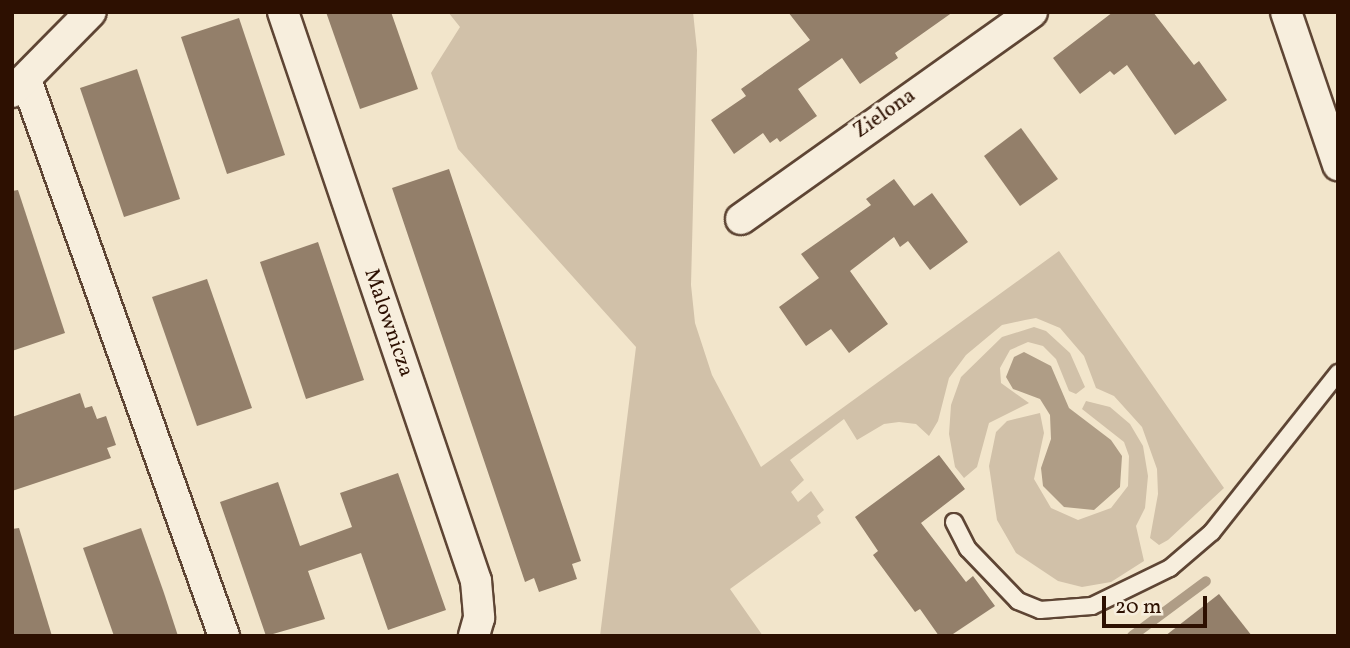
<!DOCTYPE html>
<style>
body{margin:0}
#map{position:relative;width:1350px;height:648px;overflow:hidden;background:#f2e5cb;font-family:Vollkorn,serif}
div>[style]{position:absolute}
.green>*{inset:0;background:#d1c1a9}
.water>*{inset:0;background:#af9d86}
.stream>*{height:10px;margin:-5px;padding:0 5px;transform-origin:5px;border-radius:5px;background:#af9d86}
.building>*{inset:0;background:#937f6a}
.roads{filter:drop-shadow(2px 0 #5e4534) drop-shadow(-2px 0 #5e4534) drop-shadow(0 2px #5e4534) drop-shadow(0 -2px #5e4534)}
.service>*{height:16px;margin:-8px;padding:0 8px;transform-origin:8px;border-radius:8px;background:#f7eedd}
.minor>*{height:30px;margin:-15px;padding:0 15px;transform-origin:15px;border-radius:15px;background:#f7eedd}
span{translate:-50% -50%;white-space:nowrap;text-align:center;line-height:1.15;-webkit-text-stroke:7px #f7eedd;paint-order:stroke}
.street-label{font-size:21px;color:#2d1001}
.frame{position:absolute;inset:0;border:14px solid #2d1001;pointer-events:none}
.scale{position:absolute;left:1102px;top:596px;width:105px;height:32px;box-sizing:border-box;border:4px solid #2d1001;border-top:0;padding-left:9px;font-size:21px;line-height:24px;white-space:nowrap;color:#2d1001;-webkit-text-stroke:5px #f7eedd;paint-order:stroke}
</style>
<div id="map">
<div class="green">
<i style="clip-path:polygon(448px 12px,693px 12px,697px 50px,691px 285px,695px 323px,712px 375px,761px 467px,1059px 251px,1224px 488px,1168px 540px,1159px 545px,1150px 538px,1158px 494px,1157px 469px,1142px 427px,1114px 396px,1096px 388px,1084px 356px,1060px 328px,1036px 318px,1025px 320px,1002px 325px,966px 355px,949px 378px,938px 421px,929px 436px,916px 424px,899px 422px,884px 424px,857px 440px,844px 419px,790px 460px,804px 480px,791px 492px,798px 502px,811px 491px,824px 510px,817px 516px,821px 523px,730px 589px,763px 636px,600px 636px,636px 347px,458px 149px,431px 73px,460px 27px)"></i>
<i style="clip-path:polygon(1034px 327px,1046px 331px,1070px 353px,1085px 387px,1076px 394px,1069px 391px,1056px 359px,1043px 346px,1028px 342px,1010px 350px,1000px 368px,1001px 383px,1029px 403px,989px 423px,977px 467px,964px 478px,955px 467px,949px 434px,951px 405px,961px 377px,1002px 337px)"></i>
<i style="clip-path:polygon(1086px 401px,1110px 407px,1130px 424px,1143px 446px,1148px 476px,1145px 508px,1136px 526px,1144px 561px,1111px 582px,1082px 587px,1058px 581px,1016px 553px,997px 520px,989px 466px,996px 432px,1007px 421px,1040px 413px,1044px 433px,1034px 479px,1051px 508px,1078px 520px,1111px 508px,1128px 486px,1129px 456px,1124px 442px,1082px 409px)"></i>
</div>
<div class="water">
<i style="clip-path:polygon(1024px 352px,1051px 366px,1069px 408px,1111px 440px,1122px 456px,1120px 487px,1094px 510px,1064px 507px,1043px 486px,1041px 468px,1051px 439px,1050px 415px,1040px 399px,1013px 389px,1006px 377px,1014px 357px)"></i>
</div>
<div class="stream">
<i style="left:1132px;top:636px;width:92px;rotate:-36.6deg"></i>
</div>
<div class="building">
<i style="clip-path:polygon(326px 12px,391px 12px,418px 89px,360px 109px)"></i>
<i style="clip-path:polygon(788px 12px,953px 12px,895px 53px,898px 58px,860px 84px,842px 58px,798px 89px,817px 116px,780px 142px,777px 138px,770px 143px,763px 133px,734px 154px,711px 120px,746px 96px,741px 89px,810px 40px)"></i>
<i style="clip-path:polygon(1113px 12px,1153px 12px,1194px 65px,1199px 61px,1227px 100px,1175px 135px,1127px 65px,1114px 75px,1110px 71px,1080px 94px,1053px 58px)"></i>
<i style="clip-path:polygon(239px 18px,285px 155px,227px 174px,181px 37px)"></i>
<i style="clip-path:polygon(137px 69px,180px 199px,124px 217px,80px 88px)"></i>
<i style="clip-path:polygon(1021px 128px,1058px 179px,1020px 206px,984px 156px)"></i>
<i style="clip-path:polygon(449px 169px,581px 561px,572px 564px,577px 579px,539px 592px,534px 578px,525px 582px,392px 188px)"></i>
<i style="clip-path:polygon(894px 179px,914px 206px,932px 193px,968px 242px,930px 270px,908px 241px,900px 247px,894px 237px,850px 271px,888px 324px,849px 353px,831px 329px,806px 346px,779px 307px,819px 278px,801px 254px,871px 205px,866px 199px)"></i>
<i style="clip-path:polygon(18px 190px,65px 333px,12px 351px,12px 191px)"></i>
<i style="clip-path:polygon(318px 242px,364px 380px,306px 399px,260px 262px)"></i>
<i style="clip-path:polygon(207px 279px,252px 408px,197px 426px,152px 297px)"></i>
<i style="clip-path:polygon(80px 393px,85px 408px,92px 406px,97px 419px,106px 416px,116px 445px,107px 448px,111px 458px,12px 491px,12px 417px)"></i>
<i style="clip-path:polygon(939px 455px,965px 489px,921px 523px,966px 582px,973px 576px,995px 606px,950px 636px,939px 636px,920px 609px,915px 612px,873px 555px,878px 551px,855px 517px)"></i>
<i style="clip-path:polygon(398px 473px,446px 610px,388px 630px,361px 553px,308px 571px,325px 619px,266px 636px,220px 502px,278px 482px,300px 546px,352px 527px,340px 493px)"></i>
<i style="clip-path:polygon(19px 528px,52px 636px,12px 636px,12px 529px)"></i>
<i style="clip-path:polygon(141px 528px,164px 593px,178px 636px,114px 636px,83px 548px)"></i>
<i style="clip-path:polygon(1219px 594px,1252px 636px,1165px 636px)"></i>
</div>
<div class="roads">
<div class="service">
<i style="left:954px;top:522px;width:30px;rotate:63deg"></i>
<i style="left:968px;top:549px;width:72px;rotate:46.1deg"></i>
<i style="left:1018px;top:601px;width:24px;rotate:22deg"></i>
<i style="left:1040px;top:610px;width:52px;rotate:-4.4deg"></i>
<i style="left:1092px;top:606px;width:87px;rotate:-26deg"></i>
<i style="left:1170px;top:568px;width:55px;rotate:-40.6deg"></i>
<i style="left:1212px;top:532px;width:203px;rotate:-51.6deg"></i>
</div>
<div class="minor">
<i style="left:283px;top:12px;width:601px;rotate:71.26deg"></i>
<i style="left:476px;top:581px;width:37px;rotate:85deg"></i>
<i style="left:479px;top:618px;width:19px;rotate:106deg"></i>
<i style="left:1286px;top:12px;width:162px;rotate:71.2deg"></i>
<i style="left:26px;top:80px;width:590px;rotate:70.4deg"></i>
<i style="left:12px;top:92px;width:112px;rotate:-45.4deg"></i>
<i style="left:741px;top:219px;width:357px;rotate:-35.4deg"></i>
</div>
</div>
<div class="street-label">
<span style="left:885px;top:114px;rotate:-35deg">Zielona</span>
<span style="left:388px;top:323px;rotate:71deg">Malownicza</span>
</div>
<div class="frame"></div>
<div class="scale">20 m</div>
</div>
